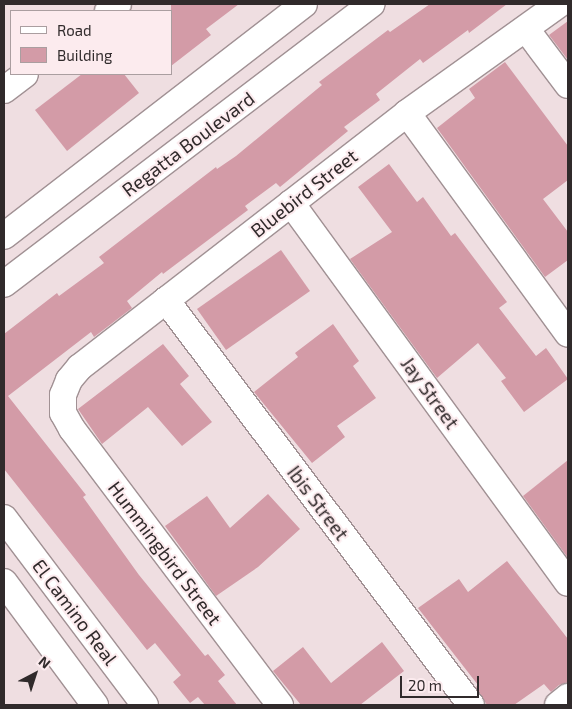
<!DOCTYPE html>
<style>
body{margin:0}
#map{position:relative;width:572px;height:709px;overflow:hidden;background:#efdee1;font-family:"Exo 2",sans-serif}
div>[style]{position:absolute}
.building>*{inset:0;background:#d39ba7}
.roads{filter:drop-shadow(1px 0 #a19194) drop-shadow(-1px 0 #a19194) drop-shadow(0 1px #a19194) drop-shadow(0 -1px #a19194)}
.minor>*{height:26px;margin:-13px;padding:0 13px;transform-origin:13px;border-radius:13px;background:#fff}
span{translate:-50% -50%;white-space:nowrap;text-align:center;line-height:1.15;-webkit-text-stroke:4px #fcebee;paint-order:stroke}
.street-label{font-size:19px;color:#302a2b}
.frame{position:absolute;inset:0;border:5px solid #302a2b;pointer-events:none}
.legend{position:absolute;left:10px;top:10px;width:162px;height:65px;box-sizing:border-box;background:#fcebee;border:1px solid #aa9ea0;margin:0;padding:6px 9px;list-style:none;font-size:15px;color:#302a2b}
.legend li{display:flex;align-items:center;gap:10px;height:25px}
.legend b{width:25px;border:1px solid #aa9ea0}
.north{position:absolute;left:10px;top:649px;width:50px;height:50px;-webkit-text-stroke:4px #fcebee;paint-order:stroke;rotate:40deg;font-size:14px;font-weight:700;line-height:20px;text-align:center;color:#302a2b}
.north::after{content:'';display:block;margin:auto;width:18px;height:22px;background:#302a2b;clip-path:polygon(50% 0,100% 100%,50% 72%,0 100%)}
.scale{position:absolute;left:400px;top:676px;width:79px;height:22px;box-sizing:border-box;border:2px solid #302a2b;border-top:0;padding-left:6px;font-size:15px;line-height:18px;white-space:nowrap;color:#302a2b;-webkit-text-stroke:4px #fcebee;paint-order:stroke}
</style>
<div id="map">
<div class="building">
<i style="clip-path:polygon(171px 4px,239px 4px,206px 29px,211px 35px,171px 66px)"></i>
<i style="clip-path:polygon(430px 4px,507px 4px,469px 33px,468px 30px,423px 63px,420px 59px,376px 94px,380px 100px,344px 127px,348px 131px,280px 187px,276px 183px,245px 206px,248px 210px,163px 274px,162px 272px,127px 301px,132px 308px,94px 337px,91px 332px,8px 396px,86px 495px,83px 497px,139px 575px,205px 656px,208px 654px,225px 675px,218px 681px,237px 705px,205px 705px,198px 697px,190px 703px,173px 682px,181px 675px,155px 643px,147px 650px,4px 469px,4px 334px,57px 293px,59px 296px,104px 263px,99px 257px,216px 167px,217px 169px,236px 156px,322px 85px,319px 82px,388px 30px,390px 32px)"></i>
<i style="clip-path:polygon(568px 21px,568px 60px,549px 35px)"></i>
<i style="clip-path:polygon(505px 62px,568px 146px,568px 180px,543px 199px,568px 232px,568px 260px,545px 277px,437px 128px,475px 98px,469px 89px)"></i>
<i style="clip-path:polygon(82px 74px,124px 74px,139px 93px,67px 151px,35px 110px)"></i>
<i style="clip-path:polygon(389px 164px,417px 202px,423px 197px,451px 236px,455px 233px,507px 302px,499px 308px,536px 356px,546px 348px,568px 379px,524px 412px,501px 381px,506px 378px,478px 343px,437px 378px,350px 259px,392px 232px,358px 187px)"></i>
<i style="clip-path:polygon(281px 250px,310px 291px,226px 350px,197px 309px)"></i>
<i style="clip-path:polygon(333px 324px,359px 361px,353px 366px,376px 398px,337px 426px,345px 437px,312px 463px,254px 392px,298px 357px,295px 353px)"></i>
<i style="clip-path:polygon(163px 344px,189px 376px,180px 384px,212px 422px,182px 446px,148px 407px,102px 444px,78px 409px)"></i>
<i style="clip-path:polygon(568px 460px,568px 558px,523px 496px)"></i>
<i style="clip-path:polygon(268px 494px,300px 529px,258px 567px,216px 596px,165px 526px,207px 496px,230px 528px)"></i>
<i style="clip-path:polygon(507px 561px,568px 639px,568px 682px,559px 685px,551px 692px,544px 684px,514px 705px,487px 705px,476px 687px,478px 685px,418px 608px,459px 579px,468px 592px)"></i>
<i style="clip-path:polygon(382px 642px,404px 671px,360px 705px,301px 705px,273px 671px,303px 647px,331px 683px)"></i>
</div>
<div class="roads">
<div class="minor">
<i style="left:108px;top:11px;width:12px;rotate:-35deg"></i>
<i style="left:526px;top:29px;width:70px;rotate:53.1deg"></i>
<i style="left:4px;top:90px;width:26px;rotate:-37deg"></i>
<i style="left:407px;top:113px;width:273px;rotate:53.9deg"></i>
<i style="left:291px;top:203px;width:470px;rotate:53.9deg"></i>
<i style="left:4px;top:236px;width:379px;rotate:-37.7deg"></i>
<i style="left:4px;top:284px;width:462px;rotate:-37.3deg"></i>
<i style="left:166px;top:300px;width:507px;rotate:53.02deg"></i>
<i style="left:4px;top:518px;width:234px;rotate:53deg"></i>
<i style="left:4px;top:582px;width:153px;rotate:53.5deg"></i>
<i style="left:280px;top:705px;width:346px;rotate:-127deg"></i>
<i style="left:72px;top:429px;width:18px;rotate:-119deg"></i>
<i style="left:63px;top:413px;width:18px;rotate:-90deg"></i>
<i style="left:63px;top:395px;width:16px;rotate:-68deg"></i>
<i style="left:69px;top:380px;width:17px;rotate:-50deg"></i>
<i style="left:80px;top:367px;width:414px;rotate:-37.8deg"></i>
<i style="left:407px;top:113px;width:187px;rotate:-35.6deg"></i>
<i style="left:558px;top:705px;width:13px;rotate:-39deg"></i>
</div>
</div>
<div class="street-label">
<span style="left:188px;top:144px;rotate:-37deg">Regatta Boulevard</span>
<span style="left:304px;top:193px;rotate:-38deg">Bluebird Street</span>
<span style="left:430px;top:393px;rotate:54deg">Jay Street</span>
<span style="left:318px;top:503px;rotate:53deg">Ibis Street</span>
<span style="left:165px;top:553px;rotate:53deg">Hummingbird Street</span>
<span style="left:75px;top:612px;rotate:53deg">El Camino Real</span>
</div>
<div class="frame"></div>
<ul class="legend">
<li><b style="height:6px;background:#fff"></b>Road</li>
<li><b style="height:14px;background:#d39ba7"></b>Building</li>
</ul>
<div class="north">N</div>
<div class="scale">20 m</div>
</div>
